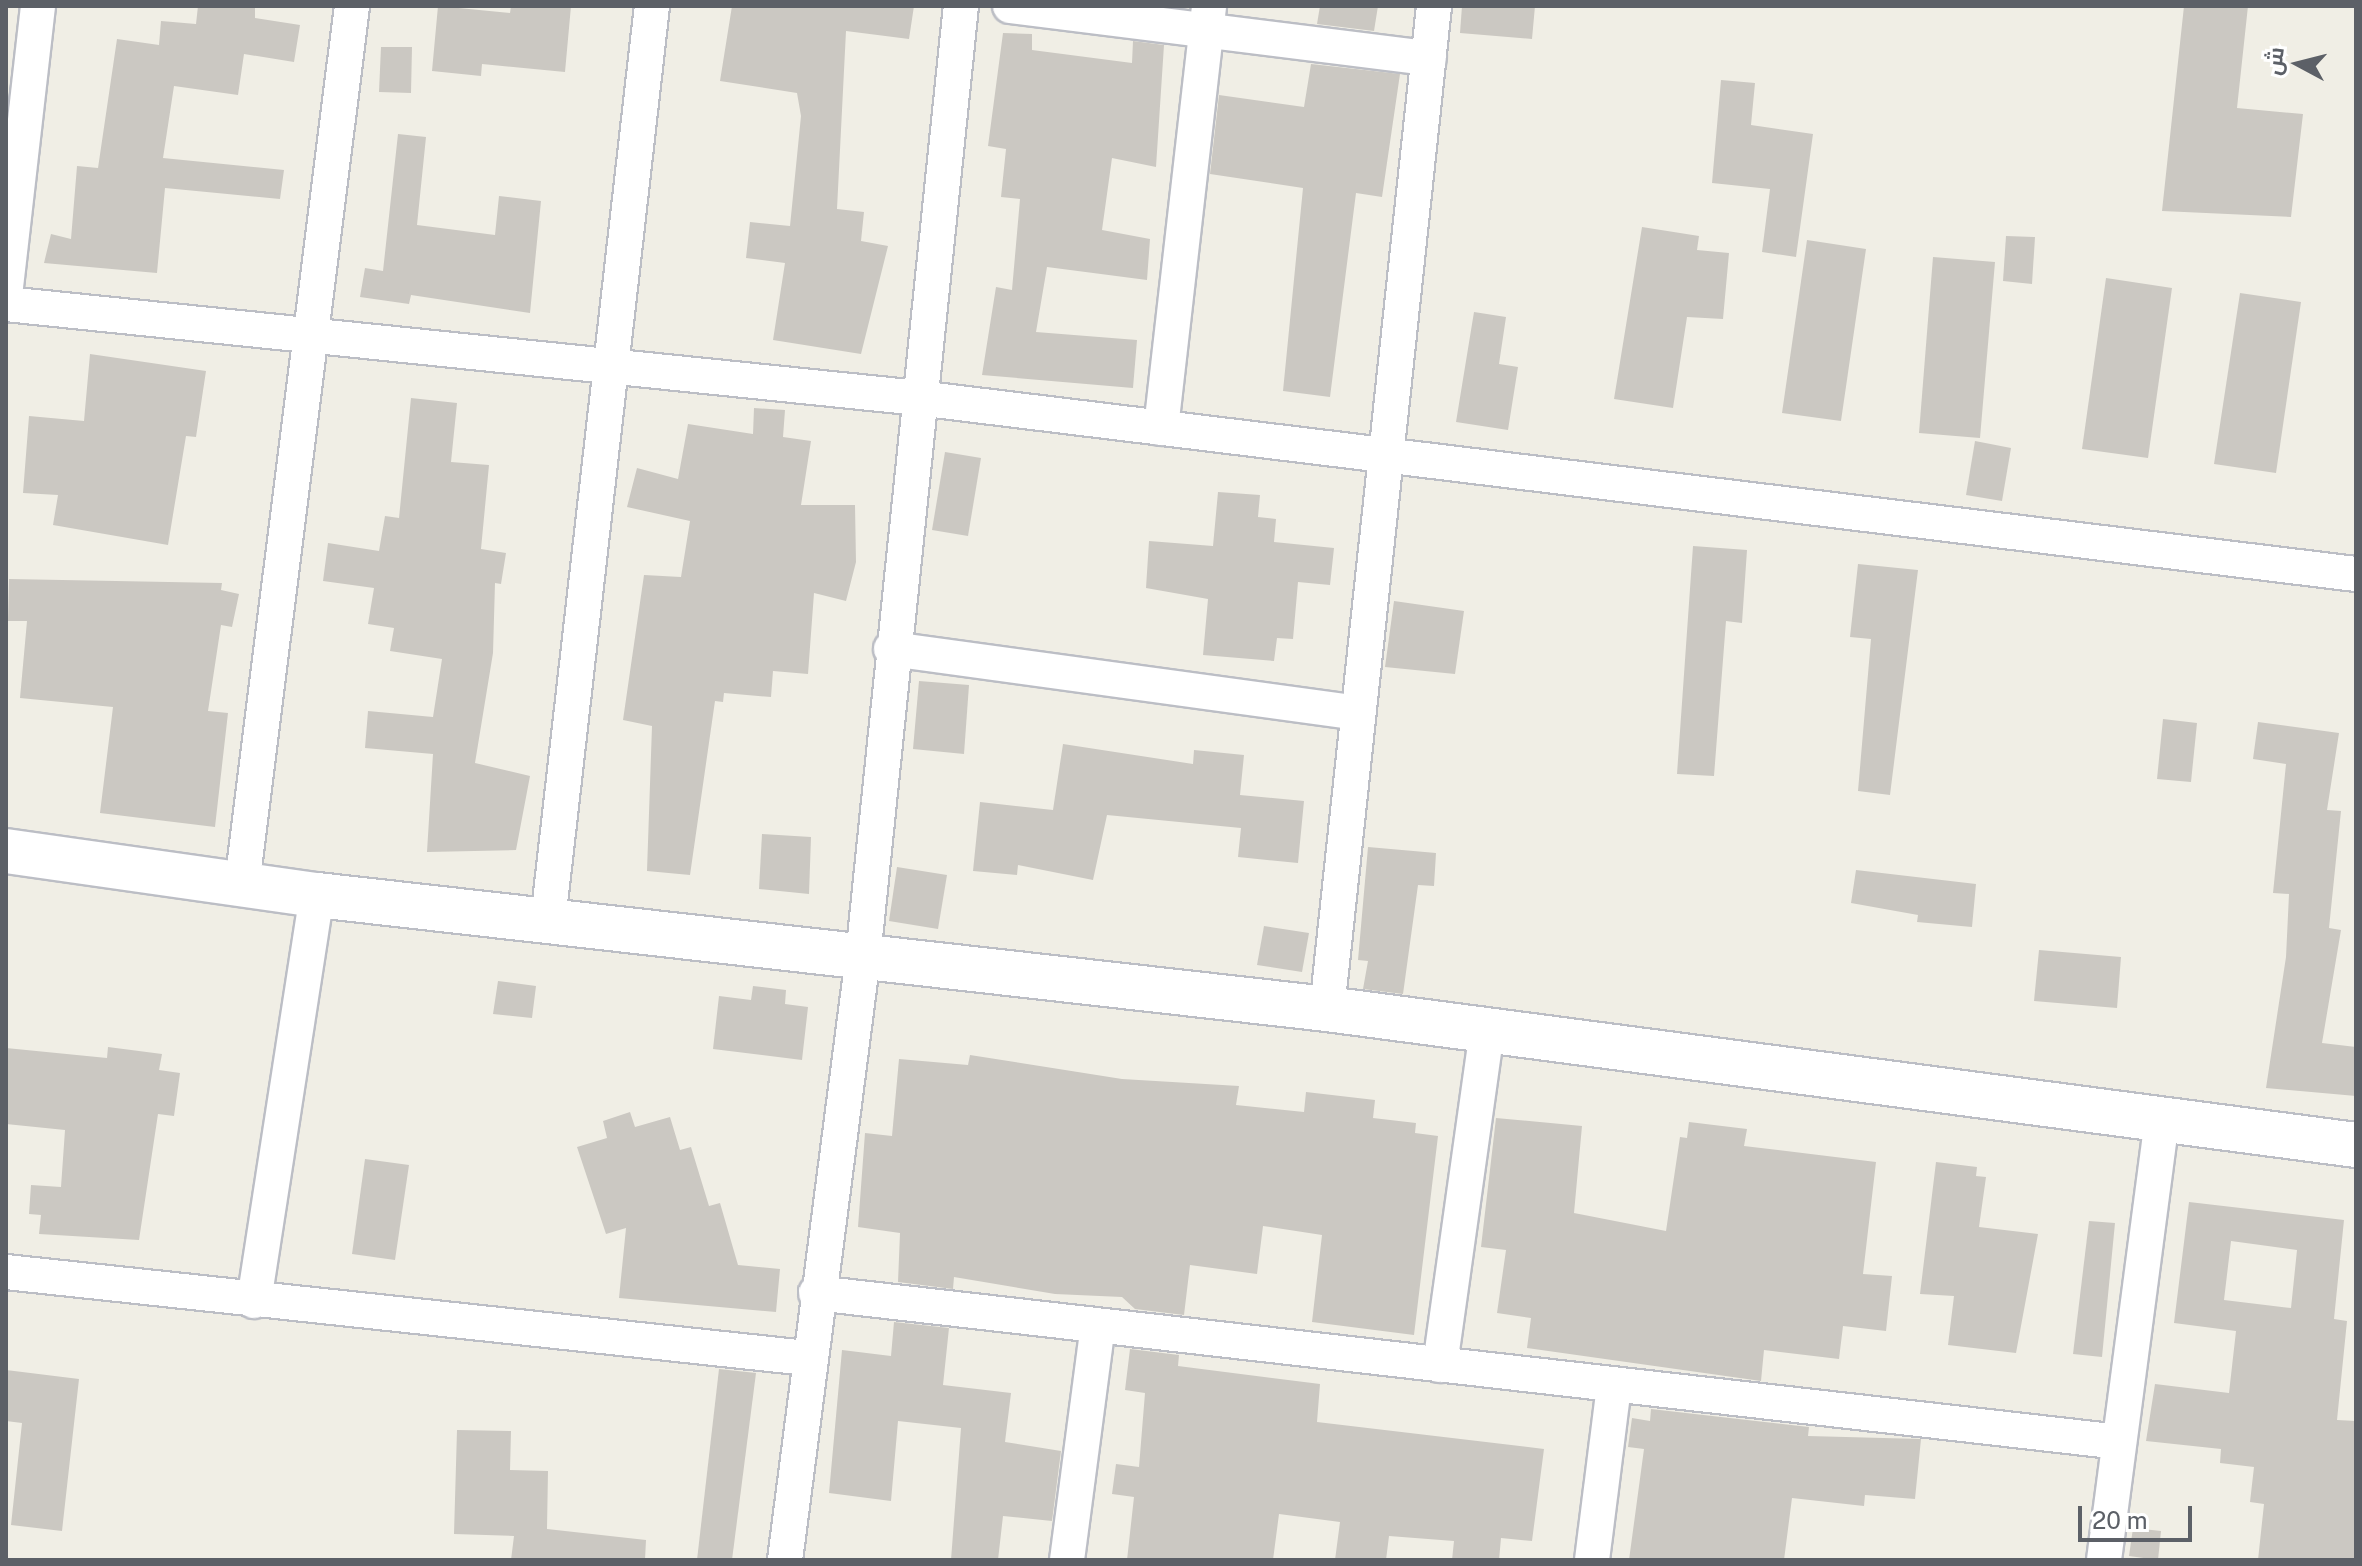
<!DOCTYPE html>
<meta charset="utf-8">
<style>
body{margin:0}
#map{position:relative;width:2362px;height:1566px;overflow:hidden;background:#f0eee5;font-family:"Public Sans",Cairo,sans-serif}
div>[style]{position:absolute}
.building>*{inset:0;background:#cbc8c2}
.roads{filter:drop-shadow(2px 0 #bcbec5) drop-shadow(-2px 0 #bcbec5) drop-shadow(0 2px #bcbec5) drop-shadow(0 -2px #bcbec5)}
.street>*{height:34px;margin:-17px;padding:0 17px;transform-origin:17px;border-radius:17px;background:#fff}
.secondary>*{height:44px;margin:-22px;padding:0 22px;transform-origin:22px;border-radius:22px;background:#fff}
span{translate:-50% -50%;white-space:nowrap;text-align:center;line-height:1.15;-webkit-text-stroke:6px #fff;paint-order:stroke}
.frame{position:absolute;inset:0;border:8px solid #5c6067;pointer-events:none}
.north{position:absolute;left:2258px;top:24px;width:80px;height:80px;-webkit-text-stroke:6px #fff;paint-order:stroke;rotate:277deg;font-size:22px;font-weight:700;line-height:32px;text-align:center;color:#5c6067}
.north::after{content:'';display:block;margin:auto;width:28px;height:36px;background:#5c6067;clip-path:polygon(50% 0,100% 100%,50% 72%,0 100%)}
.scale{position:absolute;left:2078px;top:1506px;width:114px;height:36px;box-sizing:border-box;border:4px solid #5c6067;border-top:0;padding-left:10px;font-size:24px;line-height:28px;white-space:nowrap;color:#5c6067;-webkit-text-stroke:6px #fff;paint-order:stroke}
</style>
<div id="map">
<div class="building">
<i style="clip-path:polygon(198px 6px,247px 6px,255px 8px,255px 18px,300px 25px,294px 62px,244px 54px,238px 95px,174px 86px,163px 158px,284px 170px,280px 199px,165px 188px,157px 273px,44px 263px,51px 234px,71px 239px,77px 166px,98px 168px,117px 39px,159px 45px,161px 21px,196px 24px)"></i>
<i style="clip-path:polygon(438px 6px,510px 13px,511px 6px,571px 6px,565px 72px,482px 64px,481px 76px,432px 71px)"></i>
<i style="clip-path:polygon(732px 6px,914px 6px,909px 39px,846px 31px,837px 209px,864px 212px,861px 241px,888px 246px,861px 354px,773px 340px,785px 263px,746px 258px,750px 222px,790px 226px,801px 116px,797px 93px,720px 81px)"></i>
<i style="clip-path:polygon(1320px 6px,1378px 6px,1374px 31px,1317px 24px)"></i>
<i style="clip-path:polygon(1462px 6px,1535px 6px,1532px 39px,1460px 33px)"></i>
<i style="clip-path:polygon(2184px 6px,2248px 6px,2237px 108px,2303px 114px,2291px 217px,2162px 211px)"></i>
<i style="clip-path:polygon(1003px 33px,1032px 34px,1032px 50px,1132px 63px,1133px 41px,1164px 45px,1156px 167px,1112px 158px,1102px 230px,1150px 239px,1147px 280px,1047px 267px,1036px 332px,1137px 340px,1133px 388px,982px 375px,996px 287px,1012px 290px,1020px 199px,1001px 197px,1006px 149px,988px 146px)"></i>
<i style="clip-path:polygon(381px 47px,412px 47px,411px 93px,379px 92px)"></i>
<i style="clip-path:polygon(1311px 64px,1400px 74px,1382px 197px,1356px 193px,1330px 397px,1283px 391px,1303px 188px,1210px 174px,1219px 95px,1304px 107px)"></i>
<i style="clip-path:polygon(1721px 80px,1755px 83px,1751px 125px,1813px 134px,1796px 257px,1762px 252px,1770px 189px,1712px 183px)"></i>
<i style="clip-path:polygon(398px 134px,426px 137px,417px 225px,495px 235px,499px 196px,541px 201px,530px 313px,411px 295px,409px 304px,360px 297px,365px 268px,383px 271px)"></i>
<i style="clip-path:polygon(1642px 227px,1699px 236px,1697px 250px,1729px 253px,1723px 319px,1687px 317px,1673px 408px,1614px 399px)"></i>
<i style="clip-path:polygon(2006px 236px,2035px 237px,2032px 284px,2003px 281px)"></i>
<i style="clip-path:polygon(1807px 240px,1866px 249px,1841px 421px,1782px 413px)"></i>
<i style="clip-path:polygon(1933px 257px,1995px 262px,1980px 438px,1919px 433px)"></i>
<i style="clip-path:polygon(2106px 278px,2172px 288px,2148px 458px,2082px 449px)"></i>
<i style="clip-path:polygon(2240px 293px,2301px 302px,2276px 473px,2214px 464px)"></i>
<i style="clip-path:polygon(1474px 312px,1506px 317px,1499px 364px,1518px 367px,1508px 430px,1456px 422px)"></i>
<i style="clip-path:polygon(90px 354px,206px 371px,196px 437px,186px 436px,168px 545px,53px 525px,58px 495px,23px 493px,29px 416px,84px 421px)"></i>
<i style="clip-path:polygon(411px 398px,457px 403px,451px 462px,489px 465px,481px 549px,506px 553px,501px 584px,495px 583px,493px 653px,475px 763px,530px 776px,516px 850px,427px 852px,433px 754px,365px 748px,368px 711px,433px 717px,442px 659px,390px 651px,394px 628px,368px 624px,374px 588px,323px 581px,328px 543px,379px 551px,385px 516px,399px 518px)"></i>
<i style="clip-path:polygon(754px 408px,785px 410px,783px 437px,811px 441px,801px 505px,855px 505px,856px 562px,846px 601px,814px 593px,808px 674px,773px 671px,771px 697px,724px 693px,723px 702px,715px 701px,690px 875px,647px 871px,652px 726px,623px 720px,644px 575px,681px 577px,690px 521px,627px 507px,637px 468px,678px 479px,688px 424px,753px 434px)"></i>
<i style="clip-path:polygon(1975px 441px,2011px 448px,2002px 501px,1966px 495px)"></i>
<i style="clip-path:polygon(945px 452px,981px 458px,968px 536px,932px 530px)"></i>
<i style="clip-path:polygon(1218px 492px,1260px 495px,1258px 517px,1276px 519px,1274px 542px,1334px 548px,1330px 585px,1298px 582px,1293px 639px,1277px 638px,1274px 661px,1203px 655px,1208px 599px,1146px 588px,1149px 541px,1213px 546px)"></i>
<i style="clip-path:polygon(1693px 546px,1747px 550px,1742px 623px,1726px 621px,1714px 776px,1677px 774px)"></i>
<i style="clip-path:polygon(1858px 564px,1918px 570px,1890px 795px,1858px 791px,1871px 639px,1850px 637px)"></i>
<i style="clip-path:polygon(9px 579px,222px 583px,221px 590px,239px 594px,232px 627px,221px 625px,208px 711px,228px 713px,215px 827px,100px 813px,113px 707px,20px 698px,27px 621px,8px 621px)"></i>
<i style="clip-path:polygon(1394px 601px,1464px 611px,1455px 674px,1385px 667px)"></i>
<i style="clip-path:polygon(919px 681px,969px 685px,964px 754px,913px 749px)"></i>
<i style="clip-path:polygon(2163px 719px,2197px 723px,2191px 782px,2157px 779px)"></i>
<i style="clip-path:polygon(2258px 722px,2339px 733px,2327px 810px,2341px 811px,2329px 928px,2341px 930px,2322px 1043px,2356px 1047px,2356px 1096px,2266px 1088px,2286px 957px,2289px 894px,2273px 893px,2286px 764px,2253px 759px)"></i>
<i style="clip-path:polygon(1063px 744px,1193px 764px,1194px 750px,1244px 755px,1240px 795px,1304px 801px,1298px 863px,1238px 857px,1241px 828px,1107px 815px,1093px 880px,1018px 865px,1017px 875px,973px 871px,980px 802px,1053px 810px)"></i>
<i style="clip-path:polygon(762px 834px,811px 837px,809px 894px,759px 889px)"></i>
<i style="clip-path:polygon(1368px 847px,1436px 853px,1434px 886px,1418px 885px,1403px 994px,1363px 989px,1368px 961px,1358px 960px)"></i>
<i style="clip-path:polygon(897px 867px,947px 875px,938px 929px,889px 921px)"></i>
<i style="clip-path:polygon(1856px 870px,1976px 884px,1972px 927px,1917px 922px,1918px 915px,1851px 903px)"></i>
<i style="clip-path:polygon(1264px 926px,1309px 933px,1302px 972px,1257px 965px)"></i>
<i style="clip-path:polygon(2039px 950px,2121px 957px,2117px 1008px,2034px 1001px)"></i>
<i style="clip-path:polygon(498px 981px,536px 986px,532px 1018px,493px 1014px)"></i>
<i style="clip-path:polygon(753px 986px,786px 990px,785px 1004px,808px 1007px,802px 1060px,713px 1049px,719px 996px,751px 1000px)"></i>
<i style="clip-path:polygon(108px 1047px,162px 1054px,159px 1070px,180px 1073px,174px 1116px,158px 1114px,139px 1240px,39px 1234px,41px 1215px,29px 1214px,31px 1185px,61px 1187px,65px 1130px,6px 1124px,6px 1048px,107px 1058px)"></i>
<i style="clip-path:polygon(970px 1055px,1122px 1079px,1239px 1086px,1236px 1105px,1304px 1112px,1306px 1092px,1375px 1100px,1373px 1118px,1416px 1123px,1415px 1133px,1438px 1136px,1414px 1335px,1312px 1322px,1322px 1235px,1263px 1226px,1257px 1274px,1190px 1265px,1184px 1315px,1135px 1309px,1122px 1297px,1055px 1294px,954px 1277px,953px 1289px,898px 1282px,900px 1233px,858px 1227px,865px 1133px,892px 1136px,899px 1059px,968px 1065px)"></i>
<i style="clip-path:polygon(630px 1112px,635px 1127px,670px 1117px,680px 1150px,691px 1147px,709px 1206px,720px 1203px,738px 1265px,780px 1269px,776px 1312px,619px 1298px,626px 1228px,606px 1234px,577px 1147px,607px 1138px,603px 1121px)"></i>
<i style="clip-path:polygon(1496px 1118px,1582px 1126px,1574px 1213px,1666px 1231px,1680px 1137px,1687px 1138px,1689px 1122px,1747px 1129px,1744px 1146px,1876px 1162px,1863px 1274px,1892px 1276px,1886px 1331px,1843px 1326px,1839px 1359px,1764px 1350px,1761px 1381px,1527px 1348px,1531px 1318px,1497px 1313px,1506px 1250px,1481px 1247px)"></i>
<i style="clip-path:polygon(365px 1159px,409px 1165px,395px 1260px,352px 1254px)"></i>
<i style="clip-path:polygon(1936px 1162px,1977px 1167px,1976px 1176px,1986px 1177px,1979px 1227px,2038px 1234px,2016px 1353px,1948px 1345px,1954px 1296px,1920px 1294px)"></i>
<i style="clip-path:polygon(evenodd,2189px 1202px,2344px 1220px,2334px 1319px,2347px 1321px,2337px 1420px,2356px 1421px,2356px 1560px,2258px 1560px,2264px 1504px,2250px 1502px,2254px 1467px,2220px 1463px,2221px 1449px,2146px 1441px,2155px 1384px,2229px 1393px,2236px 1331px,2174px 1323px,2189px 1202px,2231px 1241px,2297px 1250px,2291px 1308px,2224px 1300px,2231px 1241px)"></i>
<i style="clip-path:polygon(2089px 1221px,2115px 1223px,2102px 1357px,2073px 1354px)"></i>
<i style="clip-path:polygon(894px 1322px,949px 1328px,943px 1385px,1011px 1393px,1005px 1442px,1061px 1451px,1052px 1521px,1003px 1516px,998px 1560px,951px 1560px,961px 1428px,898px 1421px,891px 1501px,829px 1493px,842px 1350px,891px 1356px)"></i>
<i style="clip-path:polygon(1130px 1349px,1179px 1355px,1178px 1366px,1320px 1384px,1317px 1422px,1544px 1449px,1532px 1541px,1501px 1538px,1499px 1560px,1452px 1560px,1454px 1541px,1389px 1536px,1386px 1560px,1335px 1560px,1340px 1522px,1279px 1514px,1273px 1560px,1127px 1560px,1134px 1497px,1112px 1494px,1116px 1464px,1139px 1467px,1145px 1393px,1125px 1390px)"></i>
<i style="clip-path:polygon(719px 1369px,756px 1373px,732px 1560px,697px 1560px)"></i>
<i style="clip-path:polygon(6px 1370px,79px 1379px,62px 1531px,11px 1525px,22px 1423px,6px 1421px)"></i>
<i style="clip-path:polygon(1651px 1409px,1809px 1427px,1808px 1436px,1921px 1439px,1915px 1499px,1865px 1495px,1864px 1506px,1792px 1498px,1784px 1560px,1629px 1560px,1644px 1449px,1628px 1447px,1632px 1418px,1650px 1421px)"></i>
<i style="clip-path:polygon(457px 1430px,511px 1431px,510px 1470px,548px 1471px,547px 1529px,646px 1540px,645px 1560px,511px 1560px,514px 1536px,454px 1534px)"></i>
<i style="clip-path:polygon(2133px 1528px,2161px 1531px,2158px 1560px,2129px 1556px)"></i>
</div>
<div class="roads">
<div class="street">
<i style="left:1010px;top:6px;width:422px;rotate:7.1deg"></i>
<i style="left:6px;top:287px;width:283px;rotate:-83.5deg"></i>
<i style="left:6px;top:304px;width:917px;rotate:5.88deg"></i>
<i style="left:918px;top:398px;width:1449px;rotate:6.98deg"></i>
<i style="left:1161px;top:428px;width:425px;rotate:-83.5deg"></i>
<i style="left:891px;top:649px;width:469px;rotate:7.8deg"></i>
<i style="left:242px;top:884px;width:885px;rotate:-82.86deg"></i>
<i style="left:548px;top:920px;width:920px;rotate:-83.51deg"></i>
<i style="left:1327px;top:1009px;width:1009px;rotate:-83.91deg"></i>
<i style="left:6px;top:1272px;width:806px;rotate:6.13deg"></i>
<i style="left:816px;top:1293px;width:1311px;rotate:6.52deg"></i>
<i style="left:254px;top:1301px;width:411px;rotate:-81.2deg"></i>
<i style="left:1440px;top:1365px;width:336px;rotate:-82deg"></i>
<i style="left:785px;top:1560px;width:608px;rotate:-82.63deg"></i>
<i style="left:863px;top:957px;width:956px;rotate:-84.12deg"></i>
<i style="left:1067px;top:1560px;width:236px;rotate:-82.5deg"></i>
<i style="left:1592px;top:1560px;width:175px;rotate:-82.8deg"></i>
<i style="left:2104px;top:1560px;width:445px;rotate:-82.5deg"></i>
</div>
<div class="secondary">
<i style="left:6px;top:851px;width:314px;rotate:8.1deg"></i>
<i style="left:317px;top:895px;width:1016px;rotate:6.44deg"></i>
<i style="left:1327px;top:1009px;width:1038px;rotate:7.53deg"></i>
</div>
</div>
<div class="frame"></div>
<div class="north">ش</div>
<div class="scale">20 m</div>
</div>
